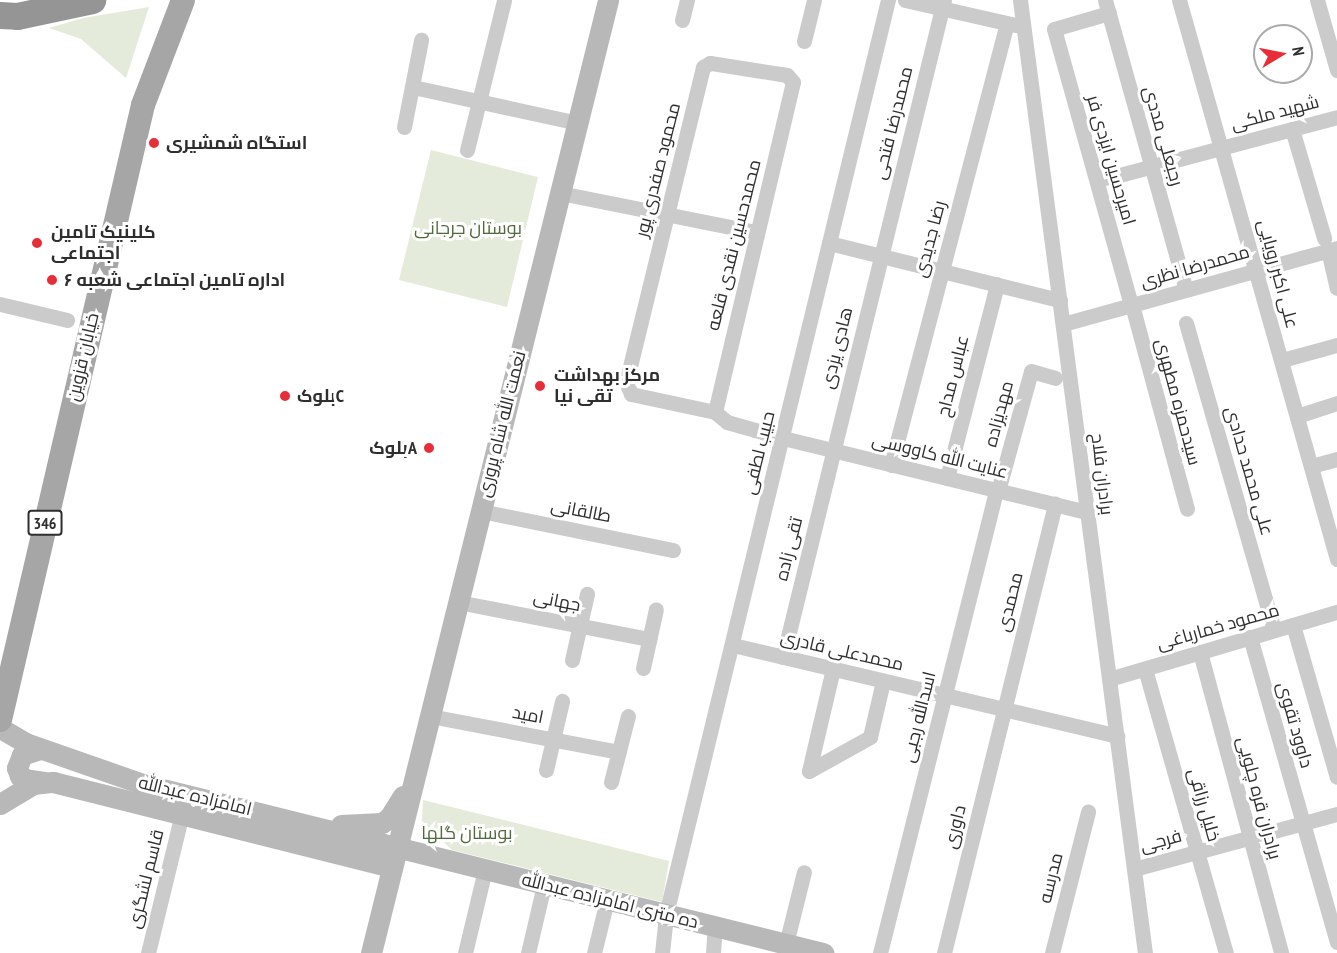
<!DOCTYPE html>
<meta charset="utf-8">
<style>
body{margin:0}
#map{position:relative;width:1337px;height:953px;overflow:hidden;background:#fff;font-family:"PT Sans Narrow",Cairo,sans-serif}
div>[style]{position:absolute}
.green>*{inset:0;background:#e4ebdb}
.street>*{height:15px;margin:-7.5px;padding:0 7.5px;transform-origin:7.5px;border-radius:7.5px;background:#cbcbcb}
.secondary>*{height:21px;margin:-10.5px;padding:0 10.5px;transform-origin:10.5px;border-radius:10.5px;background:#b8b8b8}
.primary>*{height:24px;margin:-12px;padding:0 12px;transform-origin:12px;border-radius:12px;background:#a6a6a6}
.highway>*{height:27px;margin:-13.5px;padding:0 13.5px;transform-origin:13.5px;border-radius:13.5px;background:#959595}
.dots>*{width:16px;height:16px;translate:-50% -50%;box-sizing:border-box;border:3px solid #fff;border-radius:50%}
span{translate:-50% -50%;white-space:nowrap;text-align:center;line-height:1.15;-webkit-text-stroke:6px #fff;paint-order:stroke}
.shield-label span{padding:2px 4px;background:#fff;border:2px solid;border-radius:4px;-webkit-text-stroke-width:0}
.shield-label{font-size:16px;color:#2e2e2e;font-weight:700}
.street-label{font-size:18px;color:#2e2e2e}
.poi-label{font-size:18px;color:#2e2e2e;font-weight:700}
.left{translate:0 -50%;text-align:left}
.right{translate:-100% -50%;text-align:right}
.park-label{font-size:18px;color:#506a3b}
.north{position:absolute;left:1253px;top:24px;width:60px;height:60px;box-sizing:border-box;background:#fff;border:2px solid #ababab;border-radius:50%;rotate:80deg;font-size:16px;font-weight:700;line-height:24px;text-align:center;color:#2e2e2e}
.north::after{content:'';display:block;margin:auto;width:21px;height:27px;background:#e72d38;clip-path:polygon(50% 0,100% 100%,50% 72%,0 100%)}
</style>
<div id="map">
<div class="green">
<i style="clip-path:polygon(149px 7px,126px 78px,81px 39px,49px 28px,83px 18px)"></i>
<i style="clip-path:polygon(431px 150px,538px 177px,507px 307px,399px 280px)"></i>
<i style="clip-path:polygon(423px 800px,669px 861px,662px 902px,452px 850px,422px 821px)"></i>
</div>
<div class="street">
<i style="left:905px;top:0;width:114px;rotate:12.7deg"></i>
<i style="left:1020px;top:0;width:961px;rotate:82.53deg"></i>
<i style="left:1105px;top:0;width:293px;rotate:74.4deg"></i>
<i style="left:1179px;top:0;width:581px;rotate:74.22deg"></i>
<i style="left:1317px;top:0;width:73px;rotate:74.1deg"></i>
<i style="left:1109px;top:13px;width:57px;rotate:163.8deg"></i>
<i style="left:1054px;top:29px;width:282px;rotate:74.4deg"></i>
<i style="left:682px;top:20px;width:21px;rotate:-76deg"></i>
<i style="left:804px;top:41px;width:42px;rotate:-76.3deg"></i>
<i style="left:413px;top:87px;width:169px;rotate:12.3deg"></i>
<i style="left:404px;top:127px;width:89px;rotate:-78.9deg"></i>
<i style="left:1292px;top:129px;width:114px;rotate:73.6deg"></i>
<i style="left:467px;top:150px;width:154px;rotate:-76.1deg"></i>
<i style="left:1097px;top:181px;width:248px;rotate:-14.9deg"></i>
<i style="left:560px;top:193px;width:200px;rotate:11.3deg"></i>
<i style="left:829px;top:243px;width:238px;rotate:13.9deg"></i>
<i style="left:1328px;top:250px;width:39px;rotate:77deg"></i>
<i style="left:0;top:304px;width:69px;rotate:13.4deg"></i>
<i style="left:1132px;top:305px;width:211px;rotate:74.9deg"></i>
<i style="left:1186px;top:323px;width:319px;rotate:74deg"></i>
<i style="left:1063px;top:324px;width:284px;rotate:-15.5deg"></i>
<i style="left:1282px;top:360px;width:57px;rotate:-15.3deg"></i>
<i style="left:715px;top:412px;width:339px;rotate:-76.7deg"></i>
<i style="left:793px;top:82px;width:9px;rotate:-131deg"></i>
<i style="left:787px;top:75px;width:78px;rotate:-171.1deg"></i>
<i style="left:710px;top:63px;width:8px;rotate:150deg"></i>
<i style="left:703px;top:67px;width:324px;rotate:103.7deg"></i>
<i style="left:626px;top:382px;width:13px;rotate:67deg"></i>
<i style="left:631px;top:394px;width:86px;rotate:12.1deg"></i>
<i style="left:715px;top:412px;width:16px;rotate:40deg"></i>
<i style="left:727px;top:422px;width:58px;rotate:15.9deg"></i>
<i style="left:783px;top:438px;width:313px;rotate:13.7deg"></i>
<i style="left:1297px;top:416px;width:42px;rotate:-18deg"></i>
<i style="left:891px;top:465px;width:456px;rotate:-75.3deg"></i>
<i style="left:1311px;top:466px;width:27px;rotate:-15deg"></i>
<i style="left:947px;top:478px;width:200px;rotate:-75.5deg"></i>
<i style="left:998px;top:491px;width:124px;rotate:-74.6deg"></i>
<i style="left:1031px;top:371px;width:25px;rotate:16deg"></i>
<i style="left:481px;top:511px;width:196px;rotate:11.5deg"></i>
<i style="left:458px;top:602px;width:195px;rotate:11deg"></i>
<i style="left:1293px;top:625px;width:158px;rotate:73.9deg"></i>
<i style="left:1250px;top:637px;width:317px;rotate:74.1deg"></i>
<i style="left:733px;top:645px;width:395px;rotate:13.3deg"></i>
<i style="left:1200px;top:652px;width:312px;rotate:74.9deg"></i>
<i style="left:783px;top:657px;width:676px;rotate:-76.23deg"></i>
<i style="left:572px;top:660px;width:68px;rotate:-77.2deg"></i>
<i style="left:643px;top:668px;width:60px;rotate:-77.6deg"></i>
<i style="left:1145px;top:669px;width:295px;rotate:74.1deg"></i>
<i style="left:1109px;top:679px;width:238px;rotate:-16.4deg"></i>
<i style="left:430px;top:716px;width:192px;rotate:10.8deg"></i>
<i style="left:546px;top:770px;width:71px;rotate:-76.9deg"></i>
<i style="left:809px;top:771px;width:70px;rotate:-29.1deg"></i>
<i style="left:870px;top:737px;width:57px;rotate:-76.9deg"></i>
<i style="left:809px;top:771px;width:105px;rotate:-76.8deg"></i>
<i style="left:611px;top:782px;width:68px;rotate:-75.6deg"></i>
<i style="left:1134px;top:869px;width:210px;rotate:-15.2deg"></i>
<i style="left:786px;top:944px;width:74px;rotate:-76deg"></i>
<i style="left:148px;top:953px;width:143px;rotate:-76.3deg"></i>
<i style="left:465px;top:953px;width:85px;rotate:-76.5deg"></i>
<i style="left:528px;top:953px;width:70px;rotate:-76.8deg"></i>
<i style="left:594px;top:953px;width:55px;rotate:-76.2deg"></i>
<i style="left:662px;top:953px;width:39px;rotate:-84deg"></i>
<i style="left:666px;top:914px;width:941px;rotate:-76.35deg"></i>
<i style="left:713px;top:953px;width:26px;rotate:-86deg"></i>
<i style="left:880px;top:953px;width:477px;rotate:-75.9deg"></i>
<i style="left:944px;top:953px;width:463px;rotate:-76.1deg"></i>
<i style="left:1052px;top:953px;width:146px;rotate:-75.7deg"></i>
</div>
<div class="secondary">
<i style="left:0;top:728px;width:32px;rotate:30deg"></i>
<i style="left:28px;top:744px;width:125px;rotate:19.2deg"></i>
<i style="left:146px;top:785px;width:698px;rotate:13.94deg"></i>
<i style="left:40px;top:749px;width:19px;rotate:162deg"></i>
<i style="left:22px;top:755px;width:14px;rotate:111deg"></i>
<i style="left:17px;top:768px;width:9px;rotate:69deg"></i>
<i style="left:20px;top:776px;width:6px;rotate:31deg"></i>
<i style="left:25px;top:779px;width:19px;rotate:9deg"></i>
<i style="left:0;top:804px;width:39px;rotate:-31deg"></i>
<i style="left:33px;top:784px;width:20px;rotate:-6deg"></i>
<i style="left:53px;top:782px;width:349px;rotate:14.1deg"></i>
<i style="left:341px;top:825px;width:41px;rotate:-2.8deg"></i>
<i style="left:382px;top:823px;width:9px;rotate:-36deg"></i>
<i style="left:389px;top:818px;width:26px;rotate:-58deg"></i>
<i style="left:371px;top:953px;width:982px;rotate:-76.03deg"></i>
</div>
<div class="primary">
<i style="left:0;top:720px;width:631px;rotate:-76.91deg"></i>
<i style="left:143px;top:105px;width:112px;rotate:-69.1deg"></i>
</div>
<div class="highway">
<i style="left:0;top:15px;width:17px;rotate:3deg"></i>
<i style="left:17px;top:16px;width:77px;rotate:-12deg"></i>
</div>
<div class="dots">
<i style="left:154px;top:143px;background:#e72d38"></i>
<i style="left:37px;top:243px;background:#e72d38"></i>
<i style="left:52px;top:280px;background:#e72d38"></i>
<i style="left:540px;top:386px;background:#e72d38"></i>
<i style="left:285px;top:396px;background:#e72d38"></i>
<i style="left:429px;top:448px;background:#e72d38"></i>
</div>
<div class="shield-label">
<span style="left:45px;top:523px">346</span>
</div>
<div class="street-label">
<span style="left:1275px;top:113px;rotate:-15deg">شهید ملکی</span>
<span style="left:893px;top:123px;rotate:-76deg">محمدرضا فتحی</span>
<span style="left:1163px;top:136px;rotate:74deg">رجبعلی مددی</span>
<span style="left:1111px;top:160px;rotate:74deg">امیرحسین ایزدی فر</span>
<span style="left:658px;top:170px;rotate:-76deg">محمود صفدری پور</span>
<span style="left:930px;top:239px;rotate:-75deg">رضا جدیدی</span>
<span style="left:734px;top:245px;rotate:-76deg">محمدحسین نقدی قلعه</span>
<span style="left:1195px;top:267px;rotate:-16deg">محمدرضا نظری</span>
<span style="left:1278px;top:274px;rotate:75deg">علی اکبر رویایی</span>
<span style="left:837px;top:348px;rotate:-76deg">هادی یزدی</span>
<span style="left:83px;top:357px;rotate:-77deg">خیابان قزوین</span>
<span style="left:953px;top:376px;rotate:-76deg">عباس مداح</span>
<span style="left:1178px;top:402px;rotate:75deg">سیدحمزه مطهری</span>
<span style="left:999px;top:414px;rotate:-75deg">مهدیزاده</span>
<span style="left:502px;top:424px;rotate:-76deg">نعمت الله شاه پروری</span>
<span style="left:759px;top:453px;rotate:-76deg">حبیب لطفی</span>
<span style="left:940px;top:456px;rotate:14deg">عنایت‌ الله کاووسی</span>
<span style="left:1249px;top:471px;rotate:74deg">علی محمد حدادی</span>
<span style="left:1102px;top:474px;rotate:83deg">برادران فلاح</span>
<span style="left:581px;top:511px;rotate:11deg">طالقانی</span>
<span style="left:789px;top:549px;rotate:-76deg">تقی زاده</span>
<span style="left:557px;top:601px;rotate:11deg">جهانی</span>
<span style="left:1010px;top:602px;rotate:-76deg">محمدی</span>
<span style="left:1218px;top:627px;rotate:-16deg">محمود خمارباغی</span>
<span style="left:842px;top:651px;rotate:13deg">محمدعلی قادری</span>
<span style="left:528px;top:715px;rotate:11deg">امید</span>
<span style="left:919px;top:717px;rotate:-76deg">اسدالله رجبی</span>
<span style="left:1295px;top:725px;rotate:74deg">داوود تقوی</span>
<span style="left:195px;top:796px;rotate:14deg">امامزاده عبدالله</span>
<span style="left:1259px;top:798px;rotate:75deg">برادران قره چلویی</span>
<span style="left:1204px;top:805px;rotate:74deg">خلیل رزاقی</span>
<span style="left:955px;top:827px;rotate:-76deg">داوری</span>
<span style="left:1161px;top:841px;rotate:-15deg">فرجی</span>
<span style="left:1051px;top:878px;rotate:-76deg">مدرسه</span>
<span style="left:146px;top:879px;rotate:-76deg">قاسم لشگری</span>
<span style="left:610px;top:901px;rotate:14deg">ده متری امامزاده عبدالله</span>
</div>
<div class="poi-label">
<span class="left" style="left:166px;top:143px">استگاه شمشیری</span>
<span class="left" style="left:51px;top:243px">کلینیک تامین<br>اجتماعی</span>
<span class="left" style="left:64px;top:280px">اداره تامین اجتماعی شعبه ۶</span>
<span class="left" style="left:554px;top:386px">مرکز بهداشت<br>تقی نیا</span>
<span class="left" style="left:297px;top:396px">بلوکC</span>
<span class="right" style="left:417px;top:448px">بلوکA</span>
</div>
<div class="park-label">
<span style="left:468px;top:228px">بوستان جرجانی</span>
<span style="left:467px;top:833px">بوستان گلها</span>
</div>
<div class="north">N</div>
</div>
